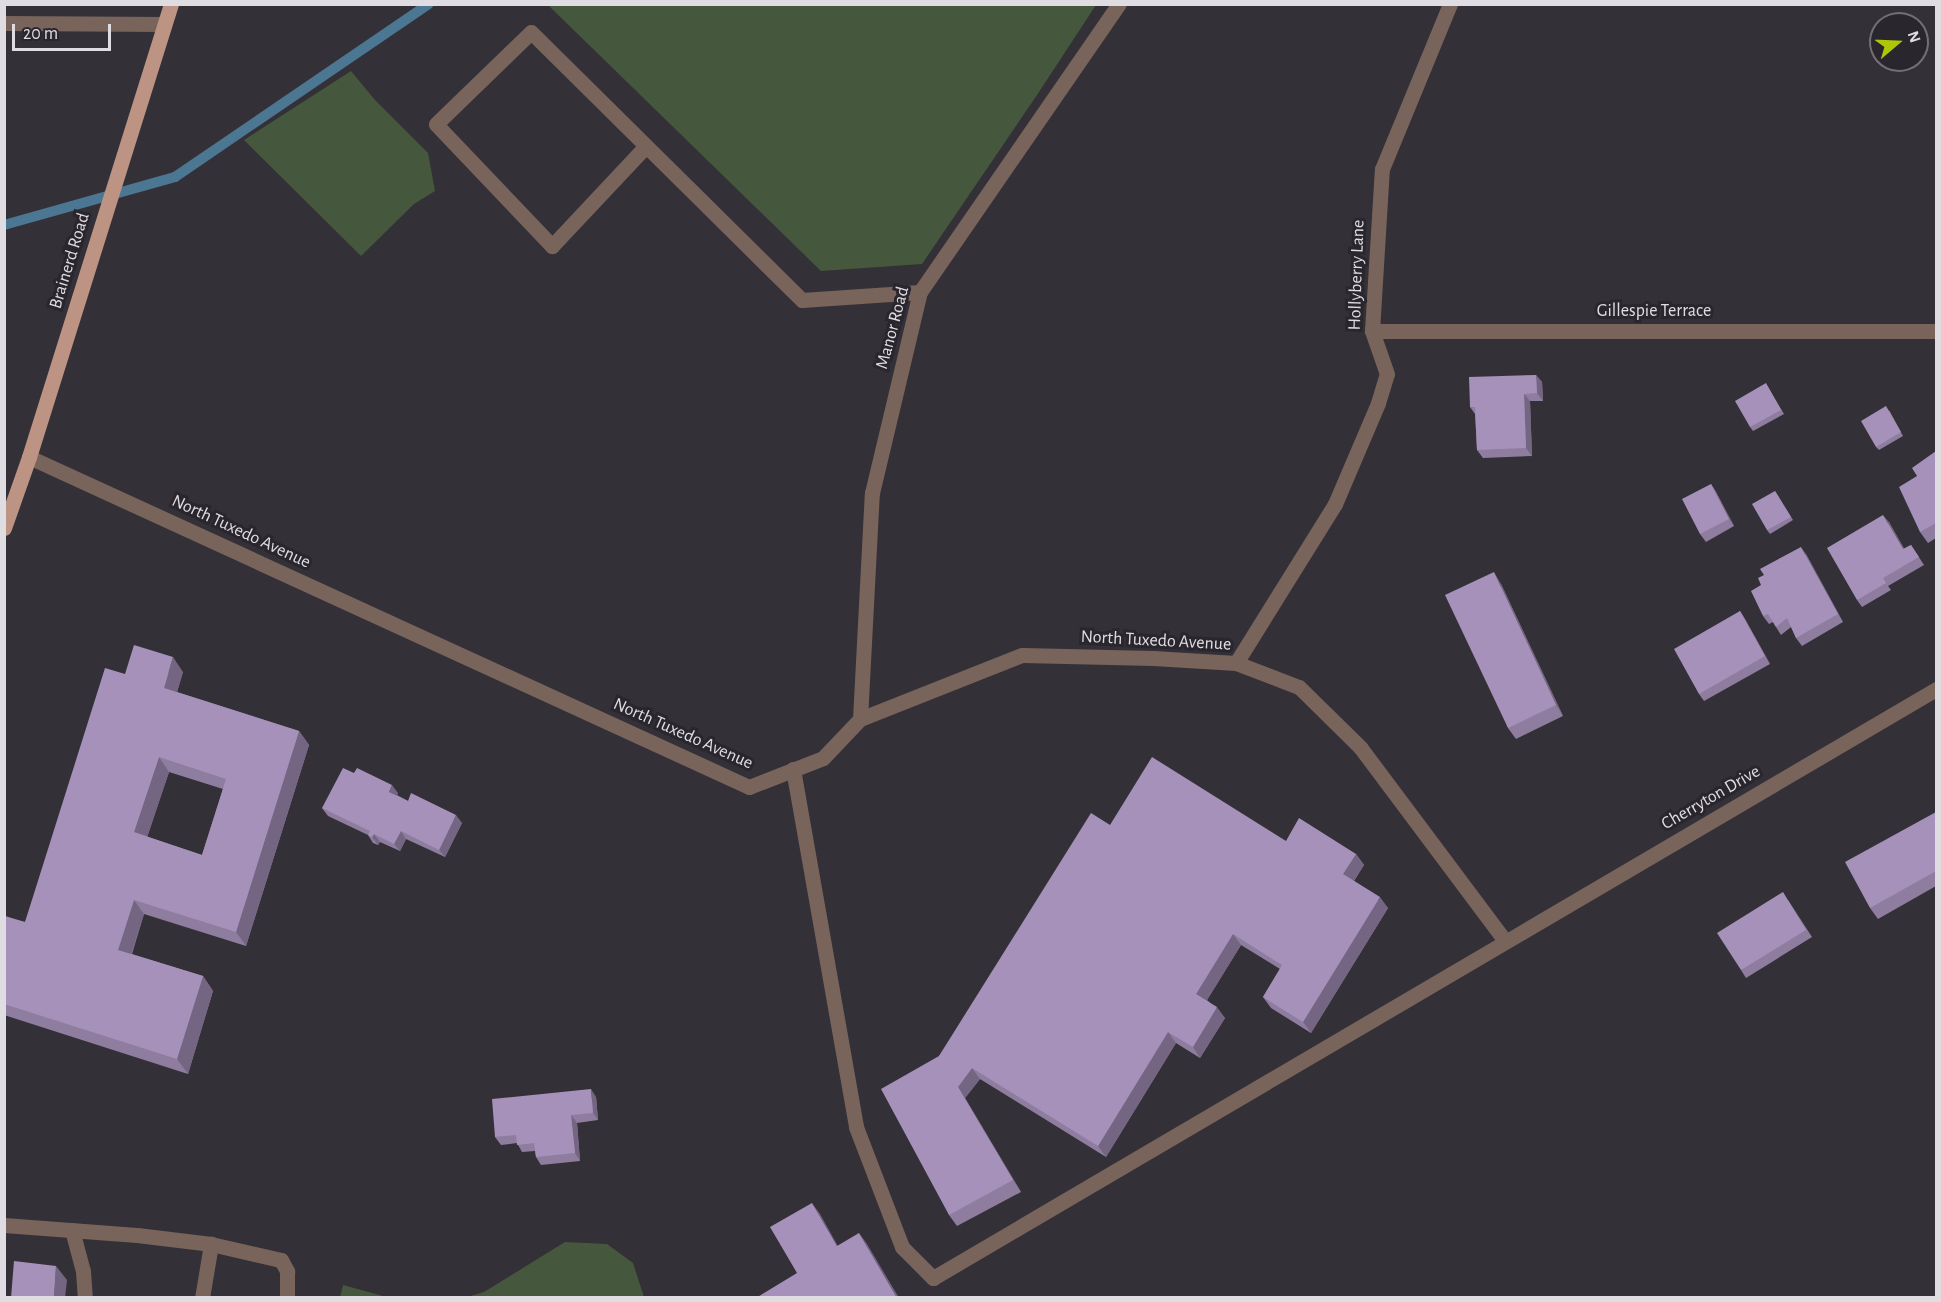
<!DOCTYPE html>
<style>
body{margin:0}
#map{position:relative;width:1941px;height:1302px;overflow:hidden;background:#343037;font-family:"Alegreya Sans",sans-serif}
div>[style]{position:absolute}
.green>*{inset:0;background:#45573d}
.stream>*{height:10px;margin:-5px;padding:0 5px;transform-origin:5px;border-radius:5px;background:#4b7792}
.minor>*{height:15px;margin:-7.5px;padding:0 7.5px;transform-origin:7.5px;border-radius:7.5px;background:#78645b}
.major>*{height:15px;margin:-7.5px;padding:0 7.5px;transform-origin:7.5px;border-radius:7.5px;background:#bd9483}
.wall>*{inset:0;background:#8f7da0}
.shaded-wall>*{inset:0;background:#746682}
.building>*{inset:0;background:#a691ba}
span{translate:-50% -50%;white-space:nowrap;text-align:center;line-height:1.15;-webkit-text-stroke:6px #2a262d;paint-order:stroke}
.street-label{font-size:18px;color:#e0dde2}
.frame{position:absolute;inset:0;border:6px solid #e0dde2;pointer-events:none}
.north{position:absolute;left:1869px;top:12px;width:60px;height:60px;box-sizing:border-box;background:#2a262d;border:2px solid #736f75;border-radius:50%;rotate:71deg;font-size:16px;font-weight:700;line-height:24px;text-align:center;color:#e0dde2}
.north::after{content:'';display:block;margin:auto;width:21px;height:27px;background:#aec50a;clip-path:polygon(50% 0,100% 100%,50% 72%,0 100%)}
.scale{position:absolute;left:12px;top:24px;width:99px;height:27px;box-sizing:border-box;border:3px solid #e0dde2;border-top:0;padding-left:8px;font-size:18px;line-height:21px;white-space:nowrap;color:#e0dde2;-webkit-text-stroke:4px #2a262d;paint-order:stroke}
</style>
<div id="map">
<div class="green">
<i style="clip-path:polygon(548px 5px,1096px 5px,1037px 95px,922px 264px,821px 271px)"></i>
<i style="clip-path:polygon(351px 71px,375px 100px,428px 153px,435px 191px,414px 204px,361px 256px,244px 140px)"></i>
<i style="clip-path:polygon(565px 1242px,607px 1244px,633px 1263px,644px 1297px,467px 1297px,484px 1292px)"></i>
<i style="clip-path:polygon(343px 1285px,383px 1296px,387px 1297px,340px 1297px)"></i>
</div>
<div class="stream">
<i style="left:4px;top:225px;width:178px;rotate:-15.7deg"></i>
<i style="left:175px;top:177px;width:307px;rotate:-34.3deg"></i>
</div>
<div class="minor">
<i style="left:4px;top:23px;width:160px;rotate:0.4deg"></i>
<i style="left:645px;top:147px;width:136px;rotate:133.2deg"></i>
<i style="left:552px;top:246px;width:168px;rotate:-133.6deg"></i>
<i style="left:436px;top:124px;width:132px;rotate:-44.1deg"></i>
<i style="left:531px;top:32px;width:381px;rotate:44.7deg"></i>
<i style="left:802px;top:300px;width:118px;rotate:-3.9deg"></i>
<i style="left:1372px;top:331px;width:564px"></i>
<i style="left:29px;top:457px;width:792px;rotate:24.62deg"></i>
<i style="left:749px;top:787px;width:79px;rotate:-21.4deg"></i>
<i style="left:823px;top:758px;width:54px;rotate:-46.5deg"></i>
<i style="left:860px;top:719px;width:174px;rotate:-21.6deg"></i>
<i style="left:1022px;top:655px;width:131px;rotate:1.3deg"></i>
<i style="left:1153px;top:658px;width:83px;rotate:3.4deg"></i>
<i style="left:1236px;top:663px;width:67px;rotate:20.9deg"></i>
<i style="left:1299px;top:687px;width:86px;rotate:44.5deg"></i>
<i style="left:1360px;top:747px;width:242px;rotate:53.2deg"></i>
<i style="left:1236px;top:663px;width:187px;rotate:-58.1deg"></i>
<i style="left:1335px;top:504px;width:110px;rotate:-66.9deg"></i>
<i style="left:1378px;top:403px;width:30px;rotate:-73deg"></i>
<i style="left:1387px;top:374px;width:46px;rotate:-109.2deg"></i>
<i style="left:1372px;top:331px;width:162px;rotate:-86.5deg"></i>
<i style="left:1382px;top:169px;width:178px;rotate:-67.6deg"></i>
<i style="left:860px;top:719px;width:226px;rotate:-87deg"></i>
<i style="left:872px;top:493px;width:207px;rotate:-76.6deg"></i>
<i style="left:920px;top:292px;width:350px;rotate:-55.4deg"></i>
<i style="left:793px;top:769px;width:364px;rotate:80deg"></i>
<i style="left:856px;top:1127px;width:129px;rotate:69deg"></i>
<i style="left:902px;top:1247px;width:44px;rotate:45deg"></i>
<i style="left:933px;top:1278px;width:1163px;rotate:-30.42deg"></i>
<i style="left:4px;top:1225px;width:133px;rotate:4.3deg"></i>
<i style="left:137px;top:1235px;width:75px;rotate:6.9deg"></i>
<i style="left:211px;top:1244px;width:72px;rotate:12.9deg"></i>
<i style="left:281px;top:1260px;width:13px;rotate:61deg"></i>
<i style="left:287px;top:1271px;width:27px;rotate:90deg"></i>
<i style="left:72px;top:1230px;width:42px;rotate:75deg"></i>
<i style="left:83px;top:1271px;width:27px;rotate:86deg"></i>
<i style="left:202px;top:1298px;width:55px;rotate:-80.5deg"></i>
</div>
<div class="major">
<i style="left:4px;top:528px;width:75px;rotate:-70.6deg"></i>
<i style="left:29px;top:457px;width:475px;rotate:-72.6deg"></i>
</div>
<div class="wall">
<i style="clip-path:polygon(1536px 375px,1542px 382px,1543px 401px,1530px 401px,1532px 456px,1483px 458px,1477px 450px,1475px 414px,1470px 407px)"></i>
<i style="clip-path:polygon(1768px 387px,1784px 414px,1753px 431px,1750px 427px)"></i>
<i style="clip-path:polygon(1889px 410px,1903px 436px,1879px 450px,1876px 447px)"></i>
<i style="clip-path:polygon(1936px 451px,1936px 538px,1928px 543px,1920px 532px,1917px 476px)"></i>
<i style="clip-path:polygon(1711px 484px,1716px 492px,1734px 526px,1706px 542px,1700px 534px)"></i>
<i style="clip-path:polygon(1775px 491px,1793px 520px,1770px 534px,1767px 530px)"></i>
<i style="clip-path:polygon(1889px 522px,1904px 549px,1911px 545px,1924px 565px,1888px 586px,1891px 590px,1862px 607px,1857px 600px)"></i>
<i style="clip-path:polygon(1806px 554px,1843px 622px,1802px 646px,1796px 638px,1791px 627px,1781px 635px,1773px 622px,1769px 624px,1763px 616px)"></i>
<i style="clip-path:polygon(1501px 584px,1563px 716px,1516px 739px,1508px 728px)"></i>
<i style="clip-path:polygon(1740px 611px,1745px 619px,1770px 664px,1704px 701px,1699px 694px)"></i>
<i style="clip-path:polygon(evenodd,183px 672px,177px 692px,299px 731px,309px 745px,246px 946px,144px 914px,132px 954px,203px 976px,213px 991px,188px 1074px,4px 1015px,4px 918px,25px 922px,125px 674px,183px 672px,169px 772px,223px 789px,202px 855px,147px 837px,169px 772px)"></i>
<i style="clip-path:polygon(398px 793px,397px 795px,408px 801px,462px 823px,445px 857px,406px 839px,400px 851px,380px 842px,378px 845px,373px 843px,368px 835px,328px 816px,322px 808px)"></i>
<i style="clip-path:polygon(1936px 812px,1936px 886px,1878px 919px,1870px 908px)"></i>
<i style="clip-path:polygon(1110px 825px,1286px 841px,1356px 854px,1364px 865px,1354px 881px,1388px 908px,1311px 1033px,1271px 1008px,1263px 997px,1280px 969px,1241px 945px,1207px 1000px,1225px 1018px,1200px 1058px,1176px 1043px,1106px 1157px,980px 1079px,965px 1098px,1021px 1192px,957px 1226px,949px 1215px,939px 1056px)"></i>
<i style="clip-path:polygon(1788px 900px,1812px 937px,1746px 978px,1741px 970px)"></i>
<i style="clip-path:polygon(596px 1097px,598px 1120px,577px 1123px,580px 1161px,541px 1165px,536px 1157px,535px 1151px,522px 1152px,517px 1143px,501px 1145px,495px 1137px)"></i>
</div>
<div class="shaded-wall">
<i style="clip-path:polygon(1536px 375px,1542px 382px,1543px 401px,1537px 393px)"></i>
<i style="clip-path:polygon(1524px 394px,1530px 401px,1532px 456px,1526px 448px)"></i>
<i style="clip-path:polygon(1711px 484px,1716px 492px,1734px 526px,1729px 519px)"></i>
<i style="clip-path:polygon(1883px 515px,1889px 522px,1909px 557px,1903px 549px)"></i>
<i style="clip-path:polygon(1801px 547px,1806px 554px,1843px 622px,1838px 614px)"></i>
<i style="clip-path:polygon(1494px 572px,1501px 584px,1563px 716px,1556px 705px)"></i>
<i style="clip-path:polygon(1740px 611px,1745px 619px,1770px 664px,1765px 656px)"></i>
<i style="clip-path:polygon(173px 657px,183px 672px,174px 702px,164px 688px)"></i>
<i style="clip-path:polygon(299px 731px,309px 745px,246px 946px,236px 932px)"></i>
<i style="clip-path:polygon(159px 757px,169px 772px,144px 847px,134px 832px)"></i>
<i style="clip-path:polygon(392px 785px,398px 793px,395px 799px,389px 792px)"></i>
<i style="clip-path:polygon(456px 815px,462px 823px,445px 857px,439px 850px)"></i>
<i style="clip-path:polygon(401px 831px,406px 839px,400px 851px,394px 844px)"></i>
<i style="clip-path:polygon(374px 834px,380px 842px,378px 845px,372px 837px)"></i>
<i style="clip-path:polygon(1356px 854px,1364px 865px,1351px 885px,1343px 874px)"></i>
<i style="clip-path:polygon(1380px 897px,1388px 908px,1311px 1033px,1303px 1022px)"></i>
<i style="clip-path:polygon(134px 900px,144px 914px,128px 964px,118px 950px)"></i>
<i style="clip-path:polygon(1233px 934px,1241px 945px,1204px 1005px,1196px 994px)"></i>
<i style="clip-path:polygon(203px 976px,213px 991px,188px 1074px,177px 1059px)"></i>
<i style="clip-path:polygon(1217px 1007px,1225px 1018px,1200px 1058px,1193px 1047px)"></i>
<i style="clip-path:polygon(1168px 1032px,1176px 1043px,1106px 1157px,1098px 1146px)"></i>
<i style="clip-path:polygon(972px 1068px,980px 1079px,965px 1098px,1021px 1192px,1013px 1180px,958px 1087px)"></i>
<i style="clip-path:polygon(591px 1089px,596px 1097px,598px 1120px,593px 1113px)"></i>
<i style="clip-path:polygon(571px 1115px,577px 1123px,580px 1161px,575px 1153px)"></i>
<i style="clip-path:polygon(812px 1203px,820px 1214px,844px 1257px,837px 1246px)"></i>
<i style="clip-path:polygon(859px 1233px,867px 1244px,899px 1298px,897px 1298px)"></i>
<i style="clip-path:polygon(56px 1266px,67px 1280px,65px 1298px,54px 1298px)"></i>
</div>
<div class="building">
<i style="clip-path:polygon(1536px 375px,1537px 393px,1524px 394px,1526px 448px,1477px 450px,1475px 407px,1470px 407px,1469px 377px)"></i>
<i style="clip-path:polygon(1766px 383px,1781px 410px,1750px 427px,1735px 401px)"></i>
<i style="clip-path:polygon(1886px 406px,1901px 432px,1876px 447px,1861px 421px)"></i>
<i style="clip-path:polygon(1936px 451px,1936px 523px,1920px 532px,1899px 487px,1917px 476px,1912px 468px)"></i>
<i style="clip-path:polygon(1711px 484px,1729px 519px,1700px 534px,1682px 499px)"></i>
<i style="clip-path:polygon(1775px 491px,1791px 517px,1767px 530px,1752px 504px)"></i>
<i style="clip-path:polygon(1883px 515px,1903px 549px,1911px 545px,1919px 557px,1883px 578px,1886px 583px,1857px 600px,1827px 548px)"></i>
<i style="clip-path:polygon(1801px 547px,1838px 614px,1796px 638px,1787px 618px,1776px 627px,1768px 614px,1763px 616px,1751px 591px,1761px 585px,1758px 578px,1764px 575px,1760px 569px)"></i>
<i style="clip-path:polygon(1494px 572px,1556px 705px,1508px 728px,1445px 595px)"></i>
<i style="clip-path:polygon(1740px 611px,1765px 656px,1699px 694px,1674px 649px)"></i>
<i style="clip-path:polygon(evenodd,134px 645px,173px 657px,164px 688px,299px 731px,236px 932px,134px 900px,118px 950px,203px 976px,177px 1059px,4px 1004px,5px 916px,25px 922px,105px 668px,125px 674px,134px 645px,159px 757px,226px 779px,202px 855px,134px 832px,159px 757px)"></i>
<i style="clip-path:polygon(1152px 757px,1286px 841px,1299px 818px,1356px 854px,1343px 874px,1380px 897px,1303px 1022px,1263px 997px,1282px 965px,1233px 934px,1196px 994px,1217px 1007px,1193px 1047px,1168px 1032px,1098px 1146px,972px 1068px,958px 1087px,1013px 1180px,949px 1215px,881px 1089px,939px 1056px,1091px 813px,1110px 825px)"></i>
<i style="clip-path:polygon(343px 768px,354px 773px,357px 768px,392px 785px,389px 792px,408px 801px,411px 793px,456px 815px,439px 850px,401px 831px,394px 844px,374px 834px,372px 837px,368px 835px,370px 831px,322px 808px)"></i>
<i style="clip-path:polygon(1936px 812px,1936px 871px,1870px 908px,1845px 862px)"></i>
<i style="clip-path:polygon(1783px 892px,1806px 930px,1741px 970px,1717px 933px)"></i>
<i style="clip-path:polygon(591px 1089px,593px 1113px,571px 1115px,575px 1153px,536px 1157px,534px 1143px,517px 1145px,516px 1135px,495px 1137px,492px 1099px)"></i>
<i style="clip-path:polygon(812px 1203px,837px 1246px,859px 1233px,897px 1298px,756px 1298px,797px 1273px,770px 1227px)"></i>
<i style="clip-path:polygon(14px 1261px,56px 1266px,54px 1298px,11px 1298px)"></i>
</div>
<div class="street-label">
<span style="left:70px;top:261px;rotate:-73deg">Brainerd Road</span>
<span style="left:1357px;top:275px;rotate:-88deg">Hollyberry Lane</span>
<span style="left:1654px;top:311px">Gillespie Terrace</span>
<span style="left:893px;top:328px;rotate:-75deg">Manor Road</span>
<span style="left:241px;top:532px;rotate:25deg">North Tuxedo Avenue</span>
<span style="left:1156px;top:641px;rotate:3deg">North Tuxedo Avenue</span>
<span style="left:683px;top:734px;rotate:24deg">North Tuxedo Avenue</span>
<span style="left:1711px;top:798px;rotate:-30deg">Cherryton Drive</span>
</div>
<div class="frame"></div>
<div class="north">N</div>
<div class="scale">20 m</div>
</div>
